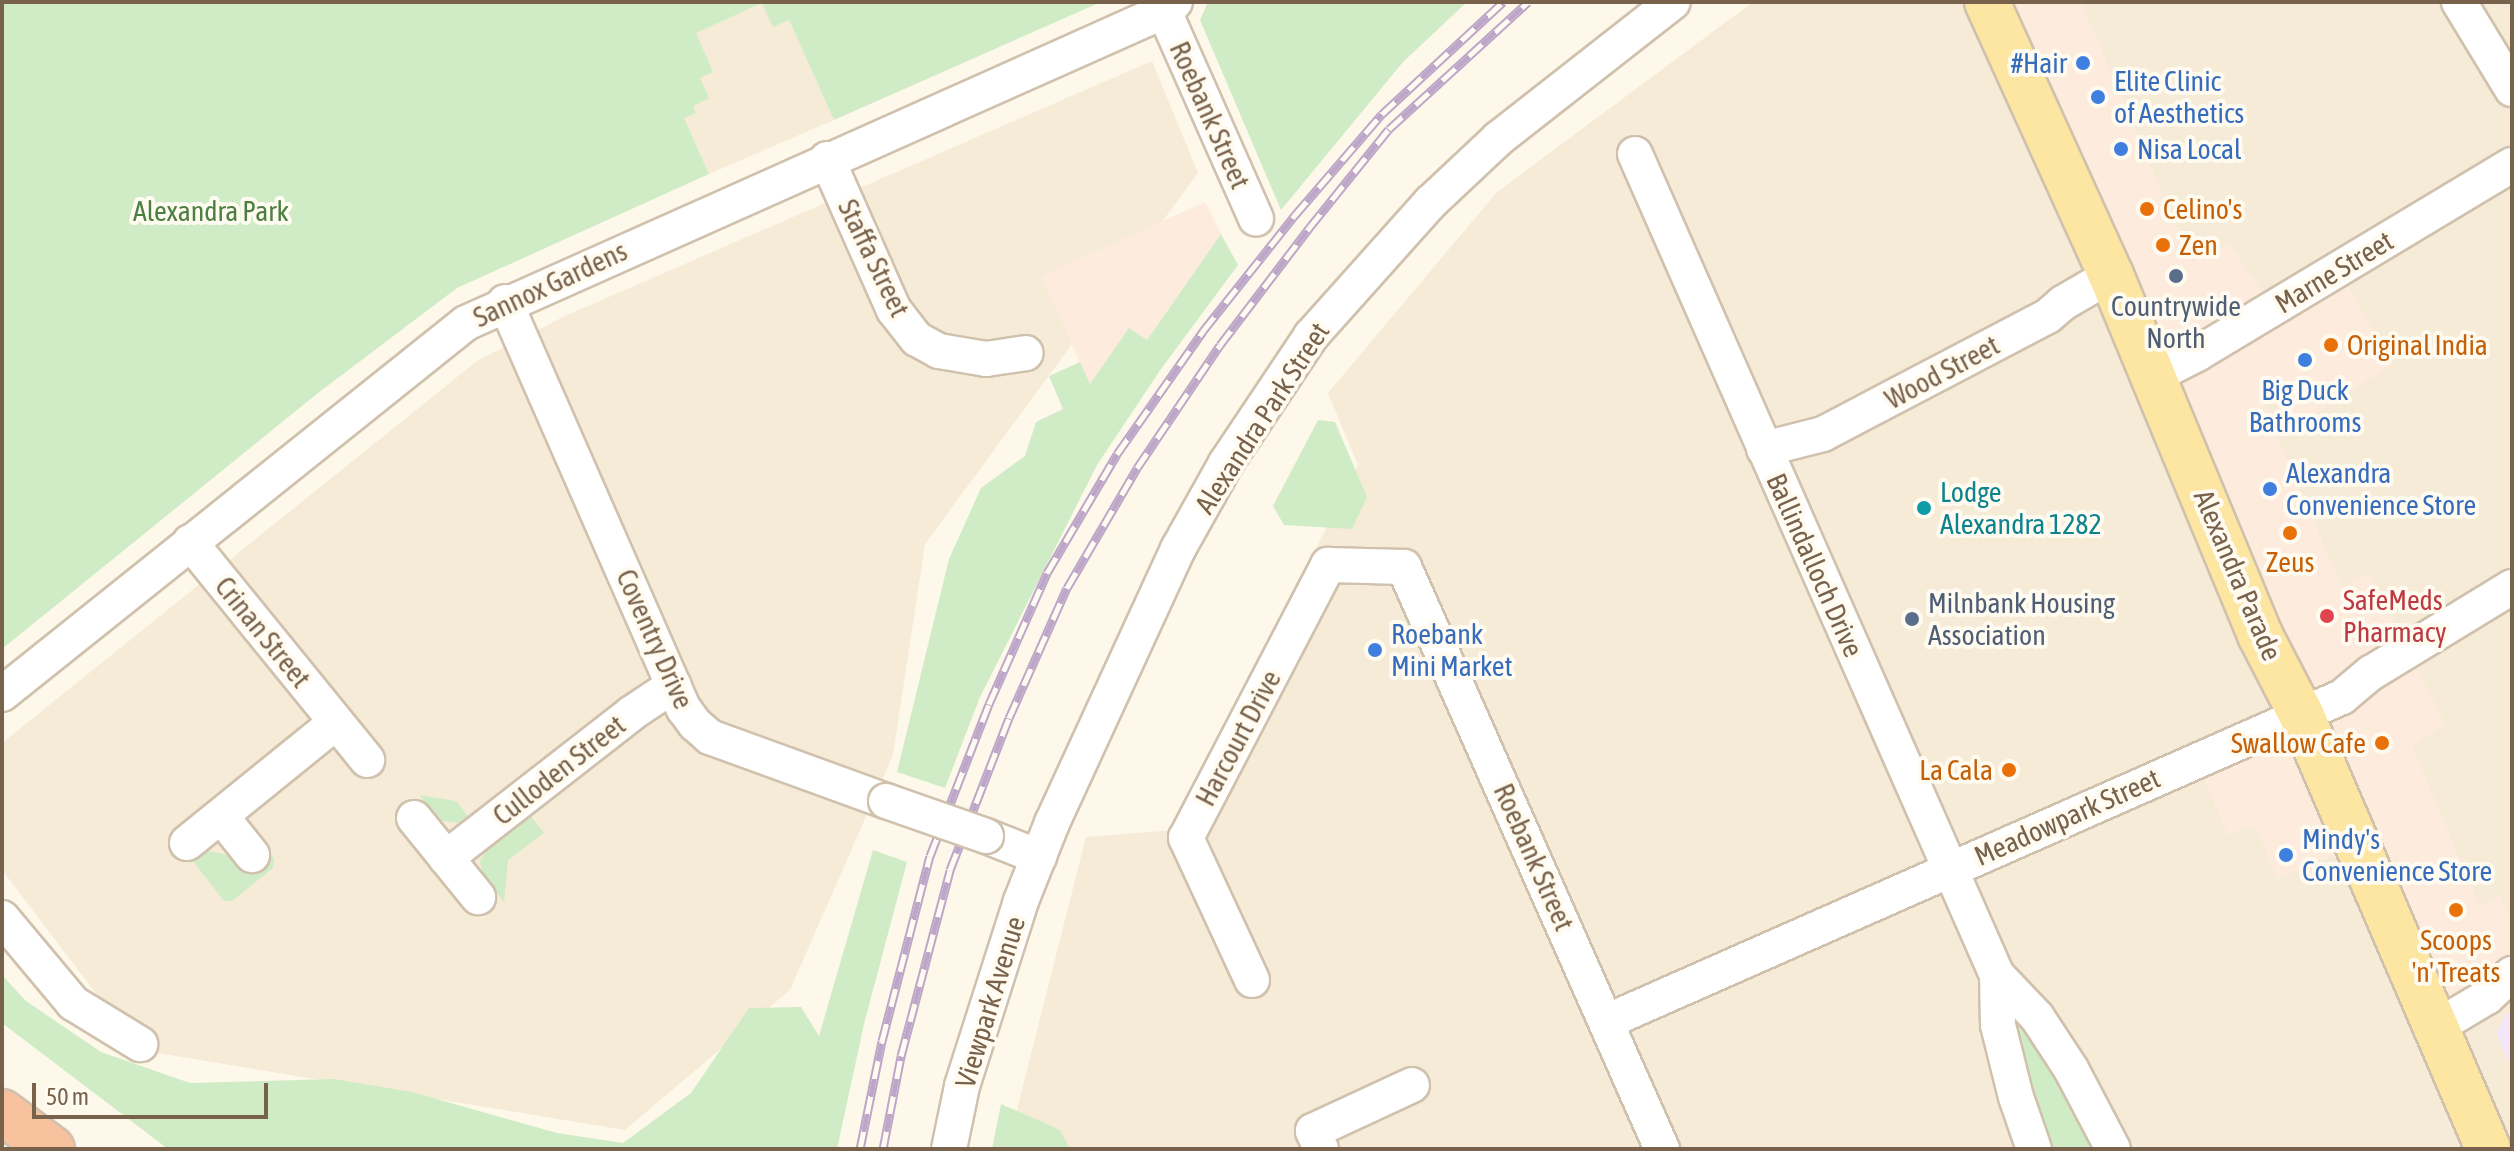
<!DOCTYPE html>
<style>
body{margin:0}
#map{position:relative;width:2514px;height:1151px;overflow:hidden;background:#fdf8e9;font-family:"Asap Condensed",sans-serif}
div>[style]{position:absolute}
.residential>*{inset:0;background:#f5ebd7}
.commercial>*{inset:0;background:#fdebdd}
.education>*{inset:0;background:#f5e5fa}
.green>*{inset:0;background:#d0ecc6}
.roads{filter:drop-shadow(2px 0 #d0c1ad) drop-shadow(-2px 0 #d0c1ad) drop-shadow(0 2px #d0c1ad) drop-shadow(0 -2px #d0c1ad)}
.minor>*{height:34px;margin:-17px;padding:0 17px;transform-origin:17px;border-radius:17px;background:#fff}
.major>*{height:44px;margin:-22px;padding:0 22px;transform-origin:22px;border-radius:22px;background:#fce6a1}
.highway>*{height:44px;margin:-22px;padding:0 22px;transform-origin:22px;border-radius:22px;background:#f8c29f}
.rail>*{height:9px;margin-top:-4.5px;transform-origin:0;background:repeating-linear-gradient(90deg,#fffbf0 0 18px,#bda6c8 0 36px);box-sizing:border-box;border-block:2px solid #bda6c8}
.bridges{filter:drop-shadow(2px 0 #d0c1ad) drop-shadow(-2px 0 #d0c1ad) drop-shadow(0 2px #d0c1ad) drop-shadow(0 -2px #d0c1ad)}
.minor-bridge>*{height:34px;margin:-17px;padding:0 17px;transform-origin:17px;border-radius:17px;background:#fff}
.dots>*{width:22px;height:22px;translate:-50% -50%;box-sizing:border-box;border:4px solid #fffbf0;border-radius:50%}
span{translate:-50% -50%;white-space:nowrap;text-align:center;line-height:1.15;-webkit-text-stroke:8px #fffbf0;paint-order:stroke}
.shop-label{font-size:28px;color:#366cbe}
.right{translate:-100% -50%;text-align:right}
.left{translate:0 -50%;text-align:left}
.street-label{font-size:28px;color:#79624b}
.food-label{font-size:28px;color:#c56008}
.park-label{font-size:28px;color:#4c7f42}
.service-label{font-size:28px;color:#4e5e75}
.culture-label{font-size:28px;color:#0d838f}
.health-label{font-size:28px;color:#be3a42}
.frame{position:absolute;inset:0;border:4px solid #79624b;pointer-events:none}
.scale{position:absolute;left:32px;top:1083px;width:236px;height:36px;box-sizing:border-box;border:4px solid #79624b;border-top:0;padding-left:10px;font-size:24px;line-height:28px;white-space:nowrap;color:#79624b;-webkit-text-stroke:6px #fffbf0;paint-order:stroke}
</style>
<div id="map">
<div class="residential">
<i style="clip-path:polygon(1753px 2px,2512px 2px,2512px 1149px,1007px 1149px,1086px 837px,1175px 830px,1358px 465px,1328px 393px,1497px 192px)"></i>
<i style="clip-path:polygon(762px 3px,789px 20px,834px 120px,709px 174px,684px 118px,696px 113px,693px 106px,700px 78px,712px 72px,695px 33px)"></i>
<i style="clip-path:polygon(1152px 61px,1198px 173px,925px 544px,893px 755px,790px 990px,625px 1130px,139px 1050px,2px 870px,2px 743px,477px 361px,565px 316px)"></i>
</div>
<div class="commercial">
<i style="clip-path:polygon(1990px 2px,2081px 2px,2192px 262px,2229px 244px,2277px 311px,2340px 272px,2393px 364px,2299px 424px,2283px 395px,2265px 407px,2342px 587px,2370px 573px,2445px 724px,2412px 746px,2480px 906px,2500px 895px,2512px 923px,2512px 982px,2439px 1030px,2356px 846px,2278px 879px,2254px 825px,2228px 835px,2196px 763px,2300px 716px)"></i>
<i style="clip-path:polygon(1205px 202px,1221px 234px,1146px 341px,1129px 329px,1090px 385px,1041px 276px)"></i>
</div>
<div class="education">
<i style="clip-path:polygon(2512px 1011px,2512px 1070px,2497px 1034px,2505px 1015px)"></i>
</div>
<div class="green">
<i style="clip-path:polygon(2px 2px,1101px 2px,834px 120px,789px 20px,773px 27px,762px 3px,696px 33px,713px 72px,700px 78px,709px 98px,693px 106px,696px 113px,684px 118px,709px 174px,457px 288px,318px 393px,2px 649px)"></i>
<i style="clip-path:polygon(1208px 2px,1467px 2px,1403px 62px,1281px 210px,1200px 20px)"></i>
<i style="clip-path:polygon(1221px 234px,1238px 265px,1161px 369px,1097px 465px,980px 697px,945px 788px,897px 772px,949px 559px,981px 488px,1025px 456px,1036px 422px,1063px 409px,1049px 376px,1080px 362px,1090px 384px,1129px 328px,1147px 340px)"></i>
<i style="clip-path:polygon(1318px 420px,1335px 422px,1367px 497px,1352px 529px,1284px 525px,1273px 506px)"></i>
<i style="clip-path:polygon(419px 795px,456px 801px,470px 819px,461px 823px,442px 821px)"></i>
<i style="clip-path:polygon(530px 815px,544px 833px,508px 860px,504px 902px,483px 875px,480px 861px,487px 848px)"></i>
<i style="clip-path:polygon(267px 849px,274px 859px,273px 868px,232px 901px,224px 901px,193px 861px,208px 851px,234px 856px)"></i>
<i style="clip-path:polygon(873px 850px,907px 862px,864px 1024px,837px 1149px,168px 1149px,2px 1023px,2px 975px,26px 1001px,101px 1052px,190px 1083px,334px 1079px,412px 1092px,557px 1133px,623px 1143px,691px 1093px,749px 1008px,801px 1007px,819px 1036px)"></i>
<i style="clip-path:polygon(2016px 1022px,2021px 1022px,2054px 1068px,2096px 1149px,2049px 1149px,2013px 1025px)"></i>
<i style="clip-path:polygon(1001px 1104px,1060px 1130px,1070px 1149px,992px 1149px)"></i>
</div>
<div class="roads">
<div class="minor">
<i style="left:2459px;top:2px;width:102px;rotate:58.7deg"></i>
<i style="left:1164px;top:11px;width:227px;rotate:66.1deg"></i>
<i style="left:1635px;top:154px;width:897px;rotate:66.21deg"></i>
<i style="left:1997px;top:975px;width:58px;rotate:46.4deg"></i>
<i style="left:2037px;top:1017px;width:62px;rotate:56.8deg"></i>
<i style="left:2071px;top:1069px;width:90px;rotate:62.3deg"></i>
<i style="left:827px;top:159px;width:165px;rotate:66.1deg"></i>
<i style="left:894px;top:310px;width:37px;rotate:52deg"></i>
<i style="left:917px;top:339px;width:25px;rotate:29deg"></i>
<i style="left:939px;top:351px;width:48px;rotate:9.7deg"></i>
<i style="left:986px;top:359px;width:40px;rotate:-8.5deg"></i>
<i style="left:505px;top:302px;width:445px;rotate:66.3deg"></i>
<i style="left:684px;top:709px;width:19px;rotate:54deg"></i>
<i style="left:695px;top:724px;width:20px;rotate:41deg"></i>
<i style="left:710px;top:737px;width:187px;rotate:20deg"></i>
<i style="left:2154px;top:376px;width:48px;rotate:-27.1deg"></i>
<i style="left:2197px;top:354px;width:367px;rotate:-31deg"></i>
<i style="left:1764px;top:449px;width:61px;rotate:-14.3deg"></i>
<i style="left:1823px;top:434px;width:254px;rotate:-27.7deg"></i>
<i style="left:2048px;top:316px;width:20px;rotate:-41deg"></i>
<i style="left:2063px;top:303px;width:56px;rotate:-30.3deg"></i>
<i style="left:190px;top:542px;width:281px;rotate:50.9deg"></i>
<i style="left:2px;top:694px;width:594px;rotate:-38.64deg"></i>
<i style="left:466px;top:323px;width:765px;rotate:-24.08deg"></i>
<i style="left:1164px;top:11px;width:14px;rotate:-39deg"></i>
<i style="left:221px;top:816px;width:50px;rotate:51.5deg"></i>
<i style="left:414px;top:818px;width:102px;rotate:51deg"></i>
<i style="left:986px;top:836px;width:57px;rotate:21.6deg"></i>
<i style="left:187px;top:843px;width:191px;rotate:-39deg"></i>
<i style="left:446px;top:858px;width:236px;rotate:-37.9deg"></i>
<i style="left:632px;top:713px;width:50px;rotate:-33.7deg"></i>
<i style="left:2px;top:918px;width:111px;rotate:50.1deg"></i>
<i style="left:73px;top:1003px;width:79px;rotate:31.5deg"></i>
<i style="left:1997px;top:975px;width:50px;rotate:88.9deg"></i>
<i style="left:1998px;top:1025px;width:74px;rotate:76deg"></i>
<i style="left:2016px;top:1097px;width:55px;rotate:70.9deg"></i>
<i style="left:1252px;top:980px;width:157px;rotate:-114.9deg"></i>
<i style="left:1186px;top:838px;width:308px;rotate:-62.5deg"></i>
<i style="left:1328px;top:565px;width:76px;rotate:1.5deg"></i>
<i style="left:1404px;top:567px;width:637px;rotate:66.09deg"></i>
<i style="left:1608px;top:1021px;width:802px;rotate:-23.82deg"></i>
<i style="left:2342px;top:697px;width:38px;rotate:-40deg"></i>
<i style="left:2371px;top:673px;width:165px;rotate:-31.4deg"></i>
<i style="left:2438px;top:1026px;width:57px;rotate:-30.6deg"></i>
<i style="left:2487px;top:997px;width:34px;rotate:-43deg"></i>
<i style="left:949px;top:1149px;width:64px;rotate:-78.3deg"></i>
<i style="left:962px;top:1086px;width:194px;rotate:-72.3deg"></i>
<i style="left:1021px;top:901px;width:84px;rotate:-68.3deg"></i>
<i style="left:1052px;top:823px;width:302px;rotate:-65.3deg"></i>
<i style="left:1178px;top:549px;width:98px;rotate:-60.8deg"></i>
<i style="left:1226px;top:463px;width:153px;rotate:-56.2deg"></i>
<i style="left:1311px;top:336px;width:180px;rotate:-48.2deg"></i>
<i style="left:1431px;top:202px;width:92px;rotate:-43.2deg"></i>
<i style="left:1498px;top:139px;width:222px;rotate:-38.1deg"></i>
<i style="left:1321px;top:1149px;width:20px;rotate:-114deg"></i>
<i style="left:1313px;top:1131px;width:109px;rotate:-24.9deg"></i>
</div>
<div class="major">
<i style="left:1987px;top:2px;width:300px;rotate:65.6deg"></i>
<i style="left:2111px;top:275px;width:390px;rotate:67.5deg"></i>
<i style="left:2260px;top:635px;width:89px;rotate:62.6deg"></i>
<i style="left:2301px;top:714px;width:473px;rotate:66.7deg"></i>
</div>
<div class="highway">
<i style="left:2px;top:1112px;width:62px;rotate:36.5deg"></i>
</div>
</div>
<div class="rail">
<i style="left:860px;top:1149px;width:110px;rotate:-78.5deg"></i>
<i style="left:882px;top:1041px;width:191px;rotate:-75.5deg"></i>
<i style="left:930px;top:856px;width:163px;rotate:-68.8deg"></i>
<i style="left:989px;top:704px;width:143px;rotate:-66.1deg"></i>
<i style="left:1047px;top:573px;width:138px;rotate:-59.5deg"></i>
<i style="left:1117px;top:454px;width:150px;rotate:-55deg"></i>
<i style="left:1203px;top:331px;width:148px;rotate:-51.6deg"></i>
<i style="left:1295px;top:215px;width:133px;rotate:-49.3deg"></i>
<i style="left:1382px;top:114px;width:165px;rotate:-42.8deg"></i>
<i style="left:883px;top:1149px;width:95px;rotate:-79deg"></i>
<i style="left:901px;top:1056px;width:192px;rotate:-75.2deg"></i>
<i style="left:950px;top:870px;width:163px;rotate:-68.8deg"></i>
<i style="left:1009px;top:718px;width:142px;rotate:-66deg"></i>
<i style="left:1067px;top:588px;width:139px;rotate:-59.7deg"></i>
<i style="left:1137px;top:468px;width:148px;rotate:-56deg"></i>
<i style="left:1220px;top:345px;width:147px;rotate:-52.7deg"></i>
<i style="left:1309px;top:228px;width:127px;rotate:-51.1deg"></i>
<i style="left:1389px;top:129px;width:188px;rotate:-42.4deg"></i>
</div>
<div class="bridges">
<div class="minor-bridge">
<i style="left:886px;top:801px;width:106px;rotate:19.3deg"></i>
</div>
</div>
<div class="dots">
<i style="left:2083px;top:63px;background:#3f7fe0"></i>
<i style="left:2098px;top:97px;background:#3f7fe0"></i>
<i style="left:2121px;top:149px;background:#3f7fe0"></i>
<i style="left:2147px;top:209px;background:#e8710a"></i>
<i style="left:2163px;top:245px;background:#e8710a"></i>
<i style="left:2176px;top:276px;background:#5c6f8a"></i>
<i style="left:2331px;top:345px;background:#e8710a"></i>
<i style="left:2305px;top:360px;background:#3f7fe0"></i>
<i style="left:2270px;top:489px;background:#3f7fe0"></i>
<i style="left:1924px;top:508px;background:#0f9aa8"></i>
<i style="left:2290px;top:533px;background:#e8710a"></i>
<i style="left:2327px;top:616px;background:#e0444e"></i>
<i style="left:1912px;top:619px;background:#5c6f8a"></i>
<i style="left:1375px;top:650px;background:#3f7fe0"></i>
<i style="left:2382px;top:743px;background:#e8710a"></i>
<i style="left:2009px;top:770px;background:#e8710a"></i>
<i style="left:2286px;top:855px;background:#3f7fe0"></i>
<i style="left:2456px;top:910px;background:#e8710a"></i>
</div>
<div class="shop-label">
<span class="right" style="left:2067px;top:63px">#Hair</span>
<span class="left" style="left:2114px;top:97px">Elite Clinic<br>of Aesthetics</span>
<span class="left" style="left:2137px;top:149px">Nisa Local</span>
<span style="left:2305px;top:406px">Big Duck<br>Bathrooms</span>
<span class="left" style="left:2286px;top:489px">Alexandra<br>Convenience Store</span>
<span class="left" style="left:1391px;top:650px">Roebank<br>Mini Market</span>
<span class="left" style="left:2302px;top:855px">Mindy's<br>Convenience Store</span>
</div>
<div class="street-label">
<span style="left:1210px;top:115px;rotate:66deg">Roebank Street</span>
<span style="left:874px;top:258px;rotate:64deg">Staffa Street</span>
<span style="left:2334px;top:272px;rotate:-31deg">Marne Street</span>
<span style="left:550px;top:284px;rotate:-25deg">Sannox Gardens</span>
<span style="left:1942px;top:372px;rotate:-28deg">Wood Street</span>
<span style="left:1262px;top:418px;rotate:-57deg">Alexandra Park Street</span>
<span style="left:1815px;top:565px;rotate:66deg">Ballindalloch Drive</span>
<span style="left:2238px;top:575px;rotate:67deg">Alexandra Parade</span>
<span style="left:263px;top:632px;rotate:51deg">Crinan Street</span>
<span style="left:655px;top:639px;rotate:66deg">Coventry Drive</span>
<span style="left:1238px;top:738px;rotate:-62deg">Harcourt Drive</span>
<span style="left:559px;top:770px;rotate:-38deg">Culloden Street</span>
<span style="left:2067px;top:817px;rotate:-24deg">Meadowpark Street</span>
<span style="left:1534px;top:857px;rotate:66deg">Roebank Street</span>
<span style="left:990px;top:1002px;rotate:-73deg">Viewpark Avenue</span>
</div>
<div class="food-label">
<span class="left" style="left:2163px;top:209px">Celino's</span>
<span class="left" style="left:2179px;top:245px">Zen</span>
<span class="left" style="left:2347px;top:345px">Original India</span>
<span style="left:2290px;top:562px">Zeus</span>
<span class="right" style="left:2366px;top:743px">Swallow Cafe</span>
<span class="right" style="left:1993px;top:770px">La Cala</span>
<span style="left:2456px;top:956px">Scoops<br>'n' Treats</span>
</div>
<div class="park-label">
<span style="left:211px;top:211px">Alexandra Park</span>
</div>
<div class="service-label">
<span style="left:2176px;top:322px">Countrywide<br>North</span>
<span class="left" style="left:1928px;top:619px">Milnbank Housing<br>Association</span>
</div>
<div class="culture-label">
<span class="left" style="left:1940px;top:508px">Lodge<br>Alexandra 1282</span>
</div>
<div class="health-label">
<span class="left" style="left:2343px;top:616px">SafeMeds<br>Pharmacy</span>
</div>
<div class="frame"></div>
<div class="scale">50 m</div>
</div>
